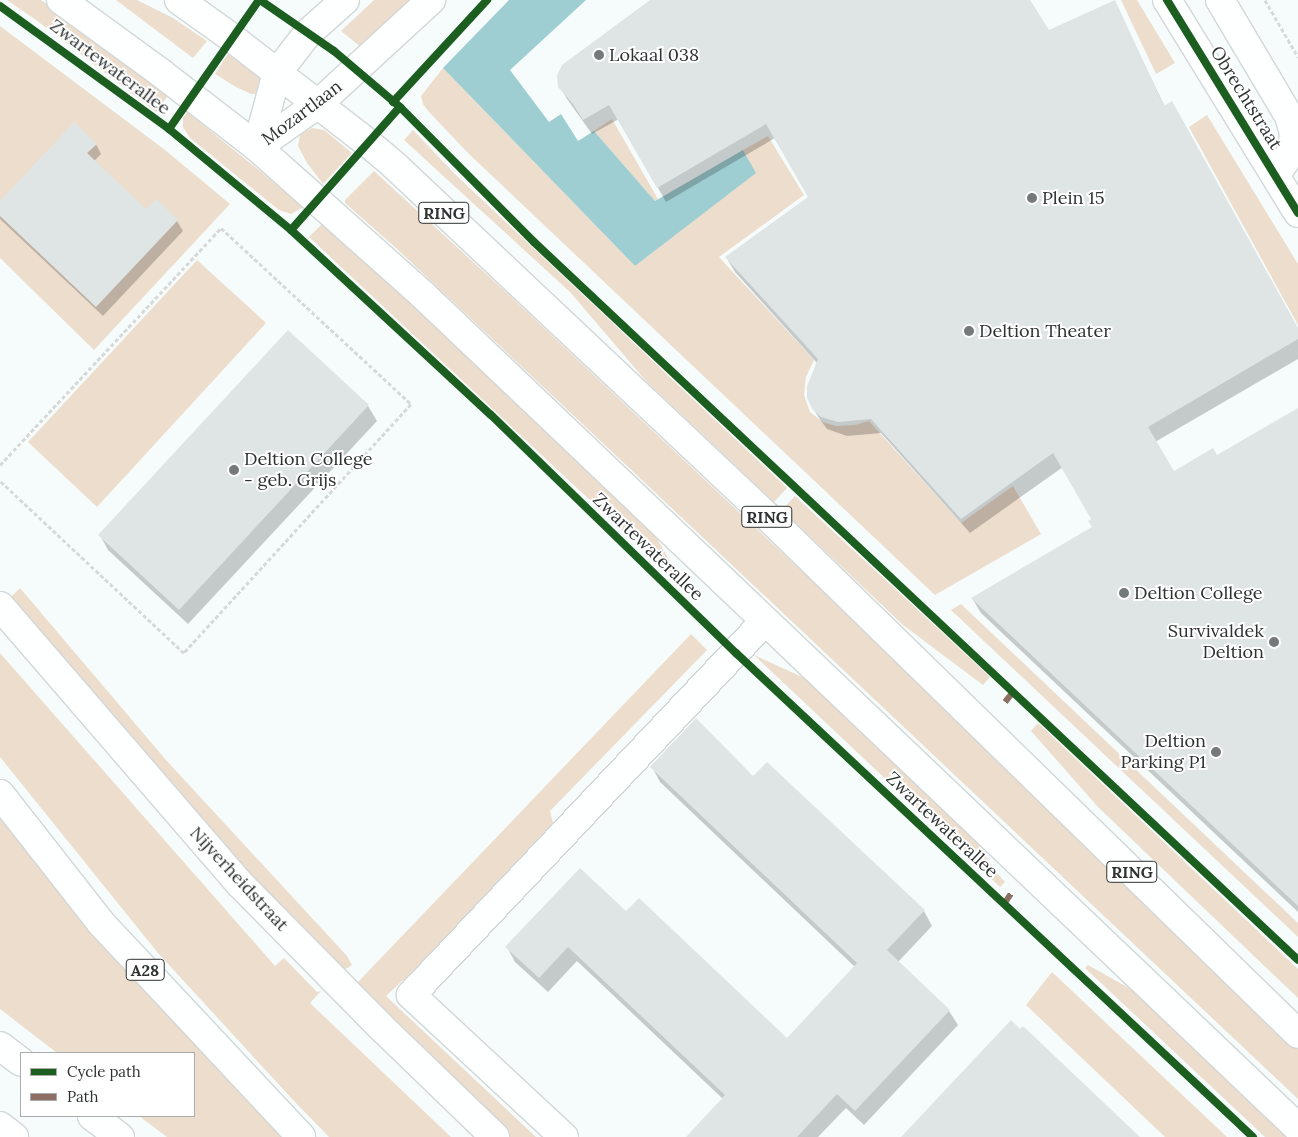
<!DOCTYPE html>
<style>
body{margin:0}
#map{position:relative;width:1298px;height:1137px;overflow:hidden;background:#f6fcfc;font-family:Lora,serif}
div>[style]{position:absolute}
.green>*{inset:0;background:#edddcc}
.water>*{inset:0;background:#9eced1}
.shadow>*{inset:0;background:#0003}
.building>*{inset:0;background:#dfe4e4}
.path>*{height:3px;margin-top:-1.5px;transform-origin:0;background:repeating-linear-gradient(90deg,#d7d9d9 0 4px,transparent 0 6.5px)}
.roads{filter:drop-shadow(1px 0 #d2d7d7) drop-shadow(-1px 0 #d2d7d7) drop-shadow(0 1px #d2d7d7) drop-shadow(0 -1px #d2d7d7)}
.minor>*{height:28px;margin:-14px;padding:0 14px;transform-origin:14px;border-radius:14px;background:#feffff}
.major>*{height:28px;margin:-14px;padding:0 14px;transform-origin:14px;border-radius:14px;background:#feffff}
.highway>*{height:28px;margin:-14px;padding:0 14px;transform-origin:14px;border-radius:14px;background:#feffff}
.quiet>*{height:6px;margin-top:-3px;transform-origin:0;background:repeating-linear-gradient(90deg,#8d6e63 0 12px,transparent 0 18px)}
.cycleway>*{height:8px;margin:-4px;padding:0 4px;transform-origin:4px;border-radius:4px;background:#1b5e20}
.dots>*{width:14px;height:14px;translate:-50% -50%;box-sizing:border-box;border:2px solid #fff;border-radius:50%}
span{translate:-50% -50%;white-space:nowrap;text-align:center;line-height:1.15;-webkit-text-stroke:4px #fff;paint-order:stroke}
.shield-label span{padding:1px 4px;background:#fff;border:1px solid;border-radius:4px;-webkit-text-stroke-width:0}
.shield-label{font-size:16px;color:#2e3232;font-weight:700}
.poi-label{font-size:18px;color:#2e3232}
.left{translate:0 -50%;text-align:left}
.right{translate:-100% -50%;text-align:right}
.street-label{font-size:18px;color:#2e3232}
.legend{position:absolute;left:20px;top:1052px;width:175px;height:65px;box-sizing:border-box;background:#fff;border:1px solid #abadad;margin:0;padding:6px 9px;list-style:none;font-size:15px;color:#2e3232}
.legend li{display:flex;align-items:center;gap:10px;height:25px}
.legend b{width:25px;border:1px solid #abadad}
</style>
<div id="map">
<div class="green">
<i style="clip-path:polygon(7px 0,41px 0,118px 57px,166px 95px,167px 97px,156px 112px,36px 20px)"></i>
<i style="clip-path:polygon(116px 0,137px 0,173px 18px,207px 41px,193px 58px)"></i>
<i style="clip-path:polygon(374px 0,412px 0,361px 47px,341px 31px)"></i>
<i style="clip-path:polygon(1121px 0,1137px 0,1175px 63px,1156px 74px)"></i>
<i style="clip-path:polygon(0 26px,165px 150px,230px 204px,94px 350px,0 258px)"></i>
<i style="clip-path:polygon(227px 55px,229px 55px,263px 80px,260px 94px,251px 94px,236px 87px,215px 74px)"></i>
<i style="clip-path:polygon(443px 68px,635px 266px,755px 173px,743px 150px,768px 136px,804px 195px,719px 257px,814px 360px,806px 377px,804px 395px,810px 412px,823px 422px,836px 426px,855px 425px,869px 421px,961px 523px,1013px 486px,1041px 534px,935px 595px,469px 154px,429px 112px,423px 104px,421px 96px)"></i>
<i style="clip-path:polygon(187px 112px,260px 171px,303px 207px,291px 214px,279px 210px,190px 138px,183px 127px,183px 118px)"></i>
<i style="clip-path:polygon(1207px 115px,1298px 264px,1298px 325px,1189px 127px)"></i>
<i style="clip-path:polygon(612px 119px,658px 199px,655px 201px,594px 131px)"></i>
<i style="clip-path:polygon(312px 128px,324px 130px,352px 153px,323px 184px,307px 163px,298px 146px,300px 135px)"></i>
<i style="clip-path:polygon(413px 130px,456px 175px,787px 488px,774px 502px,646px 381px,570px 292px,404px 140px)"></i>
<i style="clip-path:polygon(374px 171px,507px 293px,1298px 1040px,1298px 1099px,396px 248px,345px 203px,345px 200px)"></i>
<i style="clip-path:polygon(322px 224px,438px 329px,653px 532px,689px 593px,309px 237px)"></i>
<i style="clip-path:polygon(197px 260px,266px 323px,97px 507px,28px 442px)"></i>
<i style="clip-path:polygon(795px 496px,990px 677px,983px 685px,903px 625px,782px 510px)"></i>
<i style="clip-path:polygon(20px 588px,166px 760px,347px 956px,352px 965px,348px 968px,343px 969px,262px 887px,9px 599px)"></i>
<i style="clip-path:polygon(961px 604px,1298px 923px,1298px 937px,951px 610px)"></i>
<i style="clip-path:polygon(691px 634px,707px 650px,550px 811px,554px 827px,444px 942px,386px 996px,536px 1137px,507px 1137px,358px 985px,358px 982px)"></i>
<i style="clip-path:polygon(0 653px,275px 966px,284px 958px,317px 992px,321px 991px,310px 1003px,451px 1137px,329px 1137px,293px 1100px,158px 953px,0 757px)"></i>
<i style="clip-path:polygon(754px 655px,809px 680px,970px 832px,996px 872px,1005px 882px,1000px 887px)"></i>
<i style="clip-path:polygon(1038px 723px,1298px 969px,1298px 998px,1099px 808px,1031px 731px)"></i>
<i style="clip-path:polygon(0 813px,133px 975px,281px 1137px,167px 1137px,139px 1116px,194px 1116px,194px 1053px,57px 1053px,0 1009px)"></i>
<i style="clip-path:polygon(1088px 965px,1143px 996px,1293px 1137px,1265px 1137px,1085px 968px)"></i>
<i style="clip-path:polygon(1052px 972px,1227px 1137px,1165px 1137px,1026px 1005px)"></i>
</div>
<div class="water">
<i style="clip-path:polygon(509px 0,586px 0,510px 70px,549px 122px,561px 114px,578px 141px,594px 131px,655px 201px,743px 150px,756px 173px,635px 266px,443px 68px)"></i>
</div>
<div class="shadow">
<i style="clip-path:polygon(652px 0,1029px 0,1048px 32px,1114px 1px,1165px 107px,1298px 330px,1298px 359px,1155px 442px,1173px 473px,1217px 456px,1298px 409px,1298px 912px,981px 613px,972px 598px,1093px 528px,1093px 519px,1063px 467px,970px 533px,881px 433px,847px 436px,827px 429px,819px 418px,810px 403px,817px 363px,735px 272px,726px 257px,809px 197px,775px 138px,666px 202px,619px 119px,592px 134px,567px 99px,558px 84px)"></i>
<i style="clip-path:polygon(96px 144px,101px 154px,94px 161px,146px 211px,177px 221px,183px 231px,103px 316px,0 219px,0 203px)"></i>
<i style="clip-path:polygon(288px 332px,368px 406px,377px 421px,188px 624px,108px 550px,100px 535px)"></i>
<i style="clip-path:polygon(652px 767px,753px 778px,924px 911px,932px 926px,898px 962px,949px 1011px,958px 1025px,864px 1125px,846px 1108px,818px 1137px,688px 1137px,723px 1099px,577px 961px,548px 992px,515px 962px,507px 947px,626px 913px,787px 1039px,855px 967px,660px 782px)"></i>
</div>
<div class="building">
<i style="clip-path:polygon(650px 0,1030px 0,1049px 30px,1115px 0,1164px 106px,1172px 101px,1298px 328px,1298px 339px,1148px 427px,1174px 471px,1213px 448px,1217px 455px,1298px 408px,1298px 906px,971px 598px,1092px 527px,1088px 521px,1091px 519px,1053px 453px,961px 519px,871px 419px,838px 422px,821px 417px,813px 410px,807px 398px,807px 386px,818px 359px,725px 257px,808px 197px,766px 124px,657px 188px,609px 105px,583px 120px,573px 104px,558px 87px,557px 75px,562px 65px)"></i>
<i style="clip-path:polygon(74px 122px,97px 144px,87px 153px,146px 209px,156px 199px,178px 220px,96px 307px,0 216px,0 201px)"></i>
<i style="clip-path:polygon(288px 330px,369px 405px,179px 610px,98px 535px)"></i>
<i style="clip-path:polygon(696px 718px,753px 776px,767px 762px,925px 910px,887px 950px,950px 1010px,855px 1111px,837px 1094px,797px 1137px,686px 1137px,725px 1095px,568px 947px,539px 978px,505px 947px,580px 868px,626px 911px,639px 898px,787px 1038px,857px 963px,650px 767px)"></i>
<i style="clip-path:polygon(1011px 1020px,1020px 1029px,1023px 1026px,1140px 1137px,901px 1137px)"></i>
</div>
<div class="path">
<i style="left:1265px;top:0;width:66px;rotate:59.9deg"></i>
<i style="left:0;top:465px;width:324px;rotate:-47deg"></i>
<i style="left:221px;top:228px;width:259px;rotate:42.8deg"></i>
<i style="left:411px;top:404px;width:337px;rotate:132.4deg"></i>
<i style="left:184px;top:653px;width:252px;rotate:-136.9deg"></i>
</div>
<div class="roads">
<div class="minor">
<i style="left:1167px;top:0;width:250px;rotate:58.4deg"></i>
<i style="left:1220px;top:0;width:135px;rotate:59.3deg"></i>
<i style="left:1289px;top:116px;width:18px;rotate:74deg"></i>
<i style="left:1294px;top:133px;width:18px;rotate:96deg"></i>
<i style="left:1292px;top:151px;width:29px;rotate:124deg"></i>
<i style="left:257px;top:147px;width:75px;rotate:-35.2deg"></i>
<i style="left:318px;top:104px;width:154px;rotate:-42.6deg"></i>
<i style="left:257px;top:147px;width:77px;rotate:-74.9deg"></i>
<i style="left:277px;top:73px;width:49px;rotate:-52.4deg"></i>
<i style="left:307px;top:34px;width:51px;rotate:-41.8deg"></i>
<i style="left:0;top:606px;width:367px;rotate:49.2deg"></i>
<i style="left:240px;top:884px;width:199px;rotate:45.4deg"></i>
<i style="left:380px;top:1026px;width:160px;rotate:44deg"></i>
<i style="left:564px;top:1137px;width:209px;rotate:-137.1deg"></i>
<i style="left:411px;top:995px;width:515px;rotate:-46.57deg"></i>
</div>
<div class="major">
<i style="left:61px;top:0;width:124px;rotate:36.1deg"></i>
<i style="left:161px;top:73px;width:121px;rotate:37.6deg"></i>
<i style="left:257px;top:147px;width:221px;rotate:41.7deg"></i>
<i style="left:422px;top:294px;width:1210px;rotate:43.59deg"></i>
<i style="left:179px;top:0;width:65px;rotate:35.6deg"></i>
<i style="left:232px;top:38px;width:172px;rotate:37.7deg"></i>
<i style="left:368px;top:143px;width:34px;rotate:40deg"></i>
<i style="left:394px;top:165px;width:518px;rotate:43.28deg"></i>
<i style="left:771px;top:520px;width:736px;rotate:44.28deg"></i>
</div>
<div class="highway">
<i style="left:0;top:794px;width:164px;rotate:51.9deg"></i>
<i style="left:101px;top:923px;width:293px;rotate:46.9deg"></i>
<i style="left:0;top:1046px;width:26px;rotate:37deg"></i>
<i style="left:92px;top:1116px;width:35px;rotate:37deg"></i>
<i style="left:0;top:1126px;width:18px;rotate:38deg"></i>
</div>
</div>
<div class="quiet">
<i style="left:1005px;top:702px;width:14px;rotate:-51deg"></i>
<i style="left:1004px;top:904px;width:14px;rotate:-56deg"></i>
</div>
<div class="cycleway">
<i style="left:260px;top:0;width:90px;rotate:34.6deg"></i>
<i style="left:334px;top:51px;width:87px;rotate:40.3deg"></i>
<i style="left:400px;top:107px;width:190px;rotate:45.2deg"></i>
<i style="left:534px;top:242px;width:1048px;rotate:43.22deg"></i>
<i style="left:1167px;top:0;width:250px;rotate:58.4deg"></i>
<i style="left:0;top:6px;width:209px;rotate:36deg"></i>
<i style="left:169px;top:129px;width:158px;rotate:39.6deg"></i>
<i style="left:291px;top:230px;width:272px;rotate:42.8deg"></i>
<i style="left:491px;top:415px;width:342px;rotate:44.2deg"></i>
<i style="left:736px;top:653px;width:708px;rotate:43.11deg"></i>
<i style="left:393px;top:102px;width:139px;rotate:-47.3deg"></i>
<i style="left:169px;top:129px;width:157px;rotate:-55.1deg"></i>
<i style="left:291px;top:230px;width:164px;rotate:-48.5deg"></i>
</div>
<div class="dots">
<i style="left:599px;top:55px;background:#747979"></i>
<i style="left:1032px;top:198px;background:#747979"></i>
<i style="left:969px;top:331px;background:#747979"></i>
<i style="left:234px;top:470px;background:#747979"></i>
<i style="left:1124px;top:593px;background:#747979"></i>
<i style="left:1274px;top:642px;background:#747979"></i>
<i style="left:1216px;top:752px;background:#747979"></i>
</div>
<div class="shield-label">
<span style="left:444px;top:213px">RING</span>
<span style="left:767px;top:517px">RING</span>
<span style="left:1132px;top:872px">RING</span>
<span style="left:145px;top:970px">A28</span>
</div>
<div class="poi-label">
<span class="left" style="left:609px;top:55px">Lokaal 038</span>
<span class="left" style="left:1042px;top:198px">Plein 15</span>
<span class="left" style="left:979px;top:331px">Deltion Theater</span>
<span class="left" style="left:244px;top:470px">Deltion College<br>- geb. Grijs</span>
<span class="left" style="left:1134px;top:593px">Deltion College</span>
<span class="right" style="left:1264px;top:642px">Survivaldek<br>Deltion</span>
<span class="right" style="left:1206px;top:752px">Deltion<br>Parking P1</span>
</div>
<div class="street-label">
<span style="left:110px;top:67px;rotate:37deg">Zwartewaterallee</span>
<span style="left:1246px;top:98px;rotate:58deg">Obrechtstraat</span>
<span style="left:302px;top:113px;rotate:-37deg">Mozartlaan</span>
<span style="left:648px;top:547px;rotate:44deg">Zwartewaterallee</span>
<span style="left:942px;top:825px;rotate:43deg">Zwartewaterallee</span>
<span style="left:239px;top:879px;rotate:47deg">Nijverheidstraat</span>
</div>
<ul class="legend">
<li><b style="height:6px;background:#1b5e20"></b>Cycle path</li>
<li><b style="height:6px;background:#8d6e63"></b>Path</li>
</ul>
</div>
